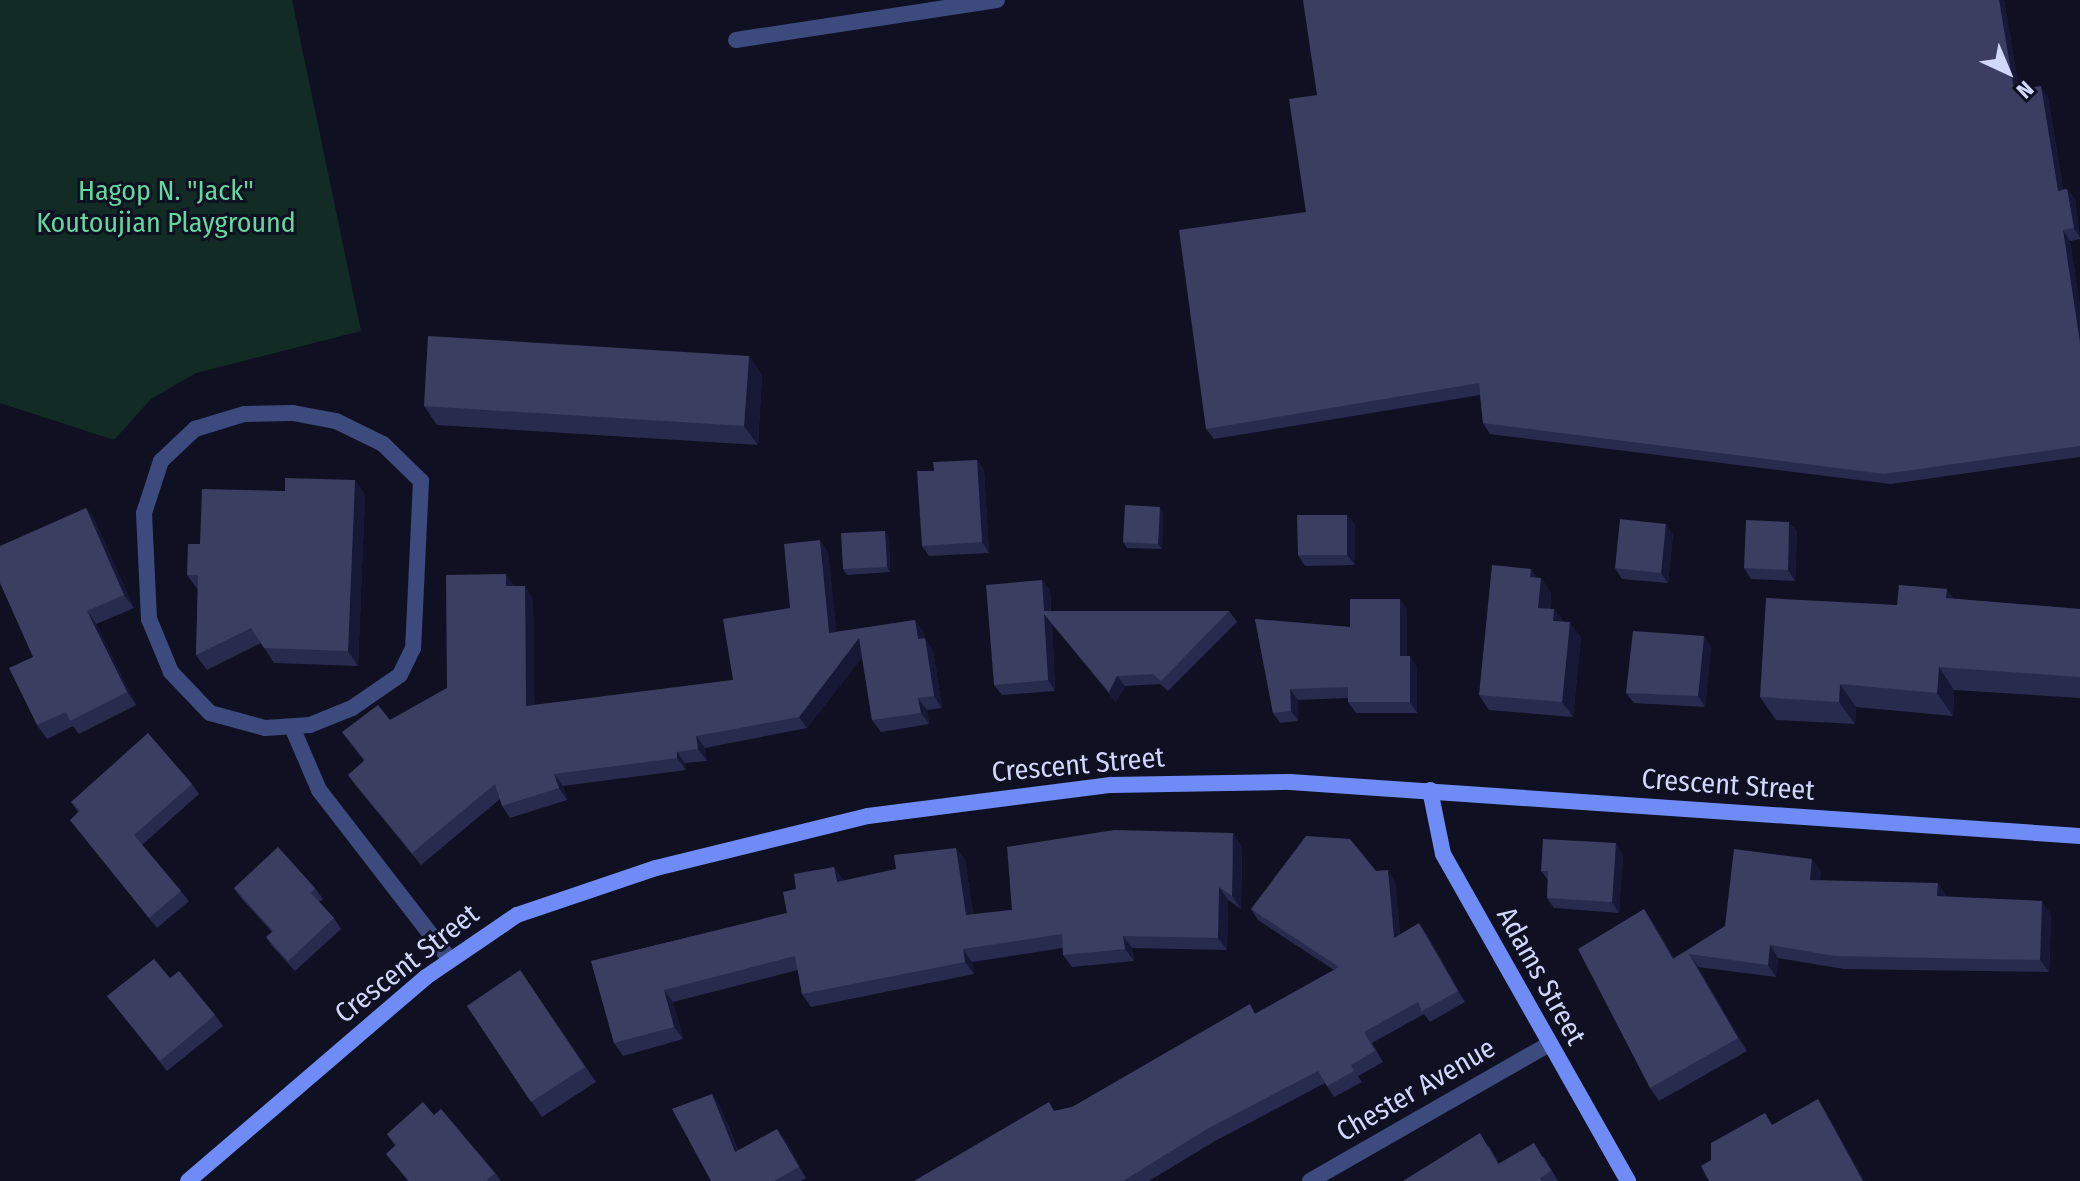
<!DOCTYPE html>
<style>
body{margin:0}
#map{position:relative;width:2080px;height:1181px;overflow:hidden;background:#0f1022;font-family:"Fira Sans Condensed",sans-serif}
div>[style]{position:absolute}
.green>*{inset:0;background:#122b24}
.street>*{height:16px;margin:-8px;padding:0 8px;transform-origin:8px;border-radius:8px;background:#3d4a7e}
.secondary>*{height:16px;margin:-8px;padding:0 8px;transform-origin:8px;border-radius:8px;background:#6f8cf6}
.wall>*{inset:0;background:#292b4e}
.shaded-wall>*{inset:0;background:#171835}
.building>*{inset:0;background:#3b3d61}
span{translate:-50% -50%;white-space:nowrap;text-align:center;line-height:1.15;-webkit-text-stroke:6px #0f1022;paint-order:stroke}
.park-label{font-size:28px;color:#63d89e}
.street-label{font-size:28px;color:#d2d7fc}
.north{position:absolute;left:1968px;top:32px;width:80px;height:80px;-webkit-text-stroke:6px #0f1022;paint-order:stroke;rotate:136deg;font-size:22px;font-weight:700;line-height:32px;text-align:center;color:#d2d7fc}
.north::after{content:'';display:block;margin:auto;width:28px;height:36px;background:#d2d7fc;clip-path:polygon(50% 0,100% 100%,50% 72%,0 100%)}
</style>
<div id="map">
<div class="green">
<i style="clip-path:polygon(0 0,292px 0,361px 331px,196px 373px,151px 399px,114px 440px,0 403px)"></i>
</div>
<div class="street">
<i style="left:736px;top:40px;width:264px;rotate:-8.7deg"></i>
<i style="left:293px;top:413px;width:44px;rotate:10.5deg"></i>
<i style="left:336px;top:421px;width:52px;rotate:26.1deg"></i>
<i style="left:383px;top:444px;width:53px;rotate:44.2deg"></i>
<i style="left:421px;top:481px;width:167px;rotate:92.7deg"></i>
<i style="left:413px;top:648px;width:30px;rotate:116deg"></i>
<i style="left:400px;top:675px;width:58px;rotate:145.5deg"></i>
<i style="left:352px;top:708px;width:45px;rotate:158deg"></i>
<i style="left:310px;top:725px;width:45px;rotate:176.2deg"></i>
<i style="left:265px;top:728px;width:57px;rotate:-164.7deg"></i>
<i style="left:210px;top:713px;width:57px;rotate:-133.6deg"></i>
<i style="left:171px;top:672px;width:57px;rotate:-112.5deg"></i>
<i style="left:149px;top:619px;width:106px;rotate:-92.7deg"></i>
<i style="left:144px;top:513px;width:55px;rotate:-71.9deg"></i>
<i style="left:161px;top:461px;width:47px;rotate:-43.3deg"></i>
<i style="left:195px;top:429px;width:51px;rotate:-17deg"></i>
<i style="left:244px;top:414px;width:49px;rotate:-1.2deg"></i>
<i style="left:292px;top:727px;width:69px;rotate:66.8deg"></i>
<i style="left:319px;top:790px;width:212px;rotate:52.3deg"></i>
<i style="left:1310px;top:1181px;width:275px;rotate:-29.8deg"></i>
</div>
<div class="secondary">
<i style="left:1430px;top:790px;width:65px;rotate:78.5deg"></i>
<i style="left:1443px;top:854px;width:376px;rotate:60.5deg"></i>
<i style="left:188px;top:1181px;width:313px;rotate:-40.6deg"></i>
<i style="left:426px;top:977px;width:110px;rotate:-34.3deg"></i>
<i style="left:517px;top:915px;width:147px;rotate:-18.7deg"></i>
<i style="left:656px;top:868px;width:218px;rotate:-13.8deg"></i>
<i style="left:868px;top:816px;width:245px;rotate:-7.3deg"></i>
<i style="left:1111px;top:785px;width:179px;rotate:-1deg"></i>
<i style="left:1290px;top:782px;width:792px;rotate:3.91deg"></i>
</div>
<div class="wall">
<i style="clip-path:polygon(2004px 0,2019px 89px,2048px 97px,2063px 189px,2067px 189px,2075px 199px,2080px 239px,2070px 241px,2080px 306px,2080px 457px,1891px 484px,1490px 434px,1483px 423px,1480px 395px,1214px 439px,1206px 429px,1306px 212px)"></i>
<i style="clip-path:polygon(749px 356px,762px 375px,758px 445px,437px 425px,424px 406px)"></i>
<i style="clip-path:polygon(977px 460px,984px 470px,989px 553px,929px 556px,922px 546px,934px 471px)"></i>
<i style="clip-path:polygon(355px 480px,365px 495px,358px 666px,274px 663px,261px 643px,207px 670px,196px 655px,198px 590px,187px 575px,200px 544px,285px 491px)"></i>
<i style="clip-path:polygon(86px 508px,95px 521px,134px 608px,96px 624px,136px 705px,79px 734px,73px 726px,47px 739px,37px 725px,33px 657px)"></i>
<i style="clip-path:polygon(1163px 512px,1162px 549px,1127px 548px,1123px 542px)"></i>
<i style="clip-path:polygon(1347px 515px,1355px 525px,1355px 565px,1305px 566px,1298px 555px)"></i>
<i style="clip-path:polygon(1789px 522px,1797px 532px,1795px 581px,1751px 579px,1744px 568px)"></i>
<i style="clip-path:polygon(1673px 534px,1668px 583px,1622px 579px,1615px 568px)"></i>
<i style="clip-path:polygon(889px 536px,890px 572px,847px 575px,843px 569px)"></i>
<i style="clip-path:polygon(828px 552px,836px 632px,915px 620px,923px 632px,924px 638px,933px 650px,942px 708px,927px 710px,929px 724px,881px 732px,872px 720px,862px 657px,807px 728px,705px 748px,707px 761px,685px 763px,686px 770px,563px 786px,567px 800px,510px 818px,502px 806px,500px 799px,421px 865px,356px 786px,348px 775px,364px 761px,342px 732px,390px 720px,447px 688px,514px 586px,533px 598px,534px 705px,733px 680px,790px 608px)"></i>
<i style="clip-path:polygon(1531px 569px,1537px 578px,1541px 578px,1551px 593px,1550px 609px,1554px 609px,1564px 622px,1581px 637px,1573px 717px,1489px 710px,1479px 695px)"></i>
<i style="clip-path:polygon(1042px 580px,1050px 590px,1051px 611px,1229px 611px,1237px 622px,1168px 691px,1160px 684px,1125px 686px,1116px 702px,1052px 624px,1055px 691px,1002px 695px,994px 685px)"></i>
<i style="clip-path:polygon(1400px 599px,1407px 610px,1407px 656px,1417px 667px,1417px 713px,1356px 713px,1348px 702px,1348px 698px,1298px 700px,1298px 721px,1280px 723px,1273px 713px,1255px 619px,1350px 627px)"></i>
<i style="clip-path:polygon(1954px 599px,2080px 609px,2080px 698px,1954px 690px,1953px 716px,1856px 707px,1855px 724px,1776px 720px,1760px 697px,1897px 605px)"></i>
<i style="clip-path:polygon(1704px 636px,1711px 647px,1705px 707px,1634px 703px,1626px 693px)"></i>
<i style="clip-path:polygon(192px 784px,199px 794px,142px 845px,189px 901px,157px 928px,70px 820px,78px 812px,71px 802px)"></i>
<i style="clip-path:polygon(1242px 846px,1241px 909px,1228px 900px,1227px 950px,1132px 948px,1134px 961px,1072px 967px,1063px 955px,1063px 948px,972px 962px,974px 974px,811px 1007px,802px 994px,798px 970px,673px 1002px,683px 1039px,623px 1056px,614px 1043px,591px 961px,787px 913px,796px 889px,834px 867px,843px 881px,896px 869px,956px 848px,965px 860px,973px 914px,1012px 910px)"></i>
<i style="clip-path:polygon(1623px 854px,1619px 913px,1554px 908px,1547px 898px,1548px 880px,1541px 871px)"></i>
<i style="clip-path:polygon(1376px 871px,1395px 881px,1400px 934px,1427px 934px,1465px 1002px,1430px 1022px,1424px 1014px,1372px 1043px,1383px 1062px,1358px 1076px,1362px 1082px,1334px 1097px,1325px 1083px,1215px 1141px,1149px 1181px,914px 1181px,1055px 1111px,1072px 1107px,1256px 1013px,1334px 970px,1258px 920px,1251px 909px)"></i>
<i style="clip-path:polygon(1821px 871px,1820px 880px,1946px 895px,1946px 897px,2051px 914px,2049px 972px,1844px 969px,1778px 958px,1776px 977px,1698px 967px,1747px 1051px,1659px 1101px,1650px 1088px,1644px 909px,1674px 958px)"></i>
<i style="clip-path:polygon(234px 888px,315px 888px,323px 899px,319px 902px,334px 918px,341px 929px,295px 971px,273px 947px,266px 937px,272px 932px,241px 898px)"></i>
<i style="clip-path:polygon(520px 970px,596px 1082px,542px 1117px,467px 1006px)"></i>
<i style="clip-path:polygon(170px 978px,215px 1015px,223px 1026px,167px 1071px,107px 996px)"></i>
<i style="clip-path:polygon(719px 1104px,738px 1150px,785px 1139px,806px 1178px,801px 1181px,711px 1181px)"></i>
<i style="clip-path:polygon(434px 1115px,495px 1173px,501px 1181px,408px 1181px,386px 1154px,395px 1146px,387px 1134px)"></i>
<i style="clip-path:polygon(1489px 1146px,1499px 1164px,1544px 1157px,1558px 1181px,1403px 1181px)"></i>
</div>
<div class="shaded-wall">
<i style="clip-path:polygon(1999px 0,2004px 0,2021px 100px,2014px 90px)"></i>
<i style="clip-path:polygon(2041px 86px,2048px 97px,2065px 201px,2058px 191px)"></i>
<i style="clip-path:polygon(2067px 189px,2075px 199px,2080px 237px,2074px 228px)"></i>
<i style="clip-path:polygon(2063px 230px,2070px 241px,2080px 306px,2080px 343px)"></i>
<i style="clip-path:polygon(749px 356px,762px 375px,758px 445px,744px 426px)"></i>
<i style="clip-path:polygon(977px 460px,984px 470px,989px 553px,982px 542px)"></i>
<i style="clip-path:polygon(355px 480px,365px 495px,358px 666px,348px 651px)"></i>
<i style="clip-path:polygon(1160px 507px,1163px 512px,1162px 549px,1158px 544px)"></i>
<i style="clip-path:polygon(86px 508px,95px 521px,134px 608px,124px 595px)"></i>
<i style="clip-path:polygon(1347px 515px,1355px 525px,1355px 565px,1347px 555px)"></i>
<i style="clip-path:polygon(1789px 522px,1797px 532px,1795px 581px,1788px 570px)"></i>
<i style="clip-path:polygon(1666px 524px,1673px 534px,1668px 583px,1661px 573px)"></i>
<i style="clip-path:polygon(885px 531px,889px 536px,890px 572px,887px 567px)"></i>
<i style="clip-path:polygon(820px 540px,828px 552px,838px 645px,829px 633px)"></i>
<i style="clip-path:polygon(1531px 569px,1540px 583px,1541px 578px,1551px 593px,1548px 622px,1538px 608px,1530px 577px)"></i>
<i style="clip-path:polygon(506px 574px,514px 586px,506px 586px)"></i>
<i style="clip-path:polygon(1042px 580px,1050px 590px,1051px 622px,1044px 611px)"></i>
<i style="clip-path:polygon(525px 586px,533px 598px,535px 718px,526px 706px)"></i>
<i style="clip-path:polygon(1947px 589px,1963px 611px,1946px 598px)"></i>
<i style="clip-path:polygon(1400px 599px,1407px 610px,1407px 666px,1400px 656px)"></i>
<i style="clip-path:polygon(1554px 609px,1565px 624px,1553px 621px)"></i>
<i style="clip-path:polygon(87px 611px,96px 624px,136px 705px,127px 692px)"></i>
<i style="clip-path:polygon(1044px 614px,1052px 624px,1055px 691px,1048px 680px)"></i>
<i style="clip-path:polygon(915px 620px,923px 632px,926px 651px,918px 639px)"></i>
<i style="clip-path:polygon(1570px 622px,1581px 637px,1573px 717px,1562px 702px)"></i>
<i style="clip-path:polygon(1704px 636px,1711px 647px,1705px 707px,1698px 696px)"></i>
<i style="clip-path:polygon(859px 638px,868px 650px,807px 728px,799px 717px)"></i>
<i style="clip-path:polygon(925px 638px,933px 650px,942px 708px,934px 696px)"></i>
<i style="clip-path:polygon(1410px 656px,1417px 667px,1417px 713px,1410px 702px)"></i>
<i style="clip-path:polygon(1939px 667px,1954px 690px,1953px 716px,1937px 693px)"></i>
<i style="clip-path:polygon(1117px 676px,1125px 686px,1116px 702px,1109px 692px)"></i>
<i style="clip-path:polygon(1840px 684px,1856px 707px,1855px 724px,1839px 702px)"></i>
<i style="clip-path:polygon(1290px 689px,1298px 700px,1298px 721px,1291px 711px)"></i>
<i style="clip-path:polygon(918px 698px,927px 710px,929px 724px,921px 713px)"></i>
<i style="clip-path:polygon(696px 736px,705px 748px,707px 761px,698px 749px)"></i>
<i style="clip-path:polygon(677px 752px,685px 763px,686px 770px,677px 758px)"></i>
<i style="clip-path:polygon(554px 774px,563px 786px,567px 800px,559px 788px)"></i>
<i style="clip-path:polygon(1233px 833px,1242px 846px,1241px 909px,1232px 896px)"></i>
<i style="clip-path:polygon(1616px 843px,1623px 854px,1619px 913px,1612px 902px)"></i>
<i style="clip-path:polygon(956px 848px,965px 860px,975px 928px,966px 915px)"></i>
<i style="clip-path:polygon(1812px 859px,1821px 871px,1818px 892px,1810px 880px)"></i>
<i style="clip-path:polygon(834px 867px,843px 879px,845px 895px,837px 882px)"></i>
<i style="clip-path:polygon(1388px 870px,1395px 881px,1401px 949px,1394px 938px)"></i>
<i style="clip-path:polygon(1938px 883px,1946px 895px,1946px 909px,1937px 896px)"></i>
<i style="clip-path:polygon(1219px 887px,1228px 900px,1227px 950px,1218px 938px)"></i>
<i style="clip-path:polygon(2042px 901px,2051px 914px,2049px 972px,2040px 960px)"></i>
<i style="clip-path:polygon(1644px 909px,1653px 922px,1682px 971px,1673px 959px)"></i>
<i style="clip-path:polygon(1419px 923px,1427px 934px,1465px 1002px,1458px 991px)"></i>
<i style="clip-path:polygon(1123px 936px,1132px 948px,1134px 961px,1125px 949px)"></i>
<i style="clip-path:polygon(1770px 945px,1778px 958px,1776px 977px,1768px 965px)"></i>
<i style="clip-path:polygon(963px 949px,972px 962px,974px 974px,965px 962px)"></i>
<i style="clip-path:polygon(1689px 954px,1698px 967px,1747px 1051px,1738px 1038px)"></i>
<i style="clip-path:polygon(664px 990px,673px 1002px,683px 1039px,674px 1027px)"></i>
<i style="clip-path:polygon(712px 1094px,719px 1104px,742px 1162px,735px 1152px)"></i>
<i style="clip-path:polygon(1818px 1099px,1825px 1110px,1865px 1181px,1863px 1181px)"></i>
<i style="clip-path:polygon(777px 1129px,785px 1139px,806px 1178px,799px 1167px)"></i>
</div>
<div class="building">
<i style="clip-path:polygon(1303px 0,1999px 0,2014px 90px,2041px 86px,2058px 191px,2067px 189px,2074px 228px,2063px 230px,2080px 343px,2080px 446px,1884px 474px,1483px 423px,1479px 383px,1206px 429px,1179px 230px,1306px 212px,1289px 99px,1317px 95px)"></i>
<i style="clip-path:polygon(428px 336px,749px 356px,744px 426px,424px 406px)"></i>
<i style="clip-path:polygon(977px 460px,982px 542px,922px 546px,917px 471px,934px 471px,933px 462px)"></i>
<i style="clip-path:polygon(285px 478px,355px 480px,348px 651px,264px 648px,251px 628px,196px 655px,198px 575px,187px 575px,188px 544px,200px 544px,202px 489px,285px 491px)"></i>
<i style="clip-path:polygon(1125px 505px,1160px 507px,1158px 544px,1123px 542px)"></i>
<i style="clip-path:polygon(86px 508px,124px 595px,87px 611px,127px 692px,70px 721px,66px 712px,37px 725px,9px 668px,33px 657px,0 583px,0 546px)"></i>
<i style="clip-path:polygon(1297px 515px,1347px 515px,1347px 555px,1298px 555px)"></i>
<i style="clip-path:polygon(1620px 519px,1666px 524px,1661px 573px,1615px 568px)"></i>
<i style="clip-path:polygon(1746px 520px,1789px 522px,1788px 570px,1744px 568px)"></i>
<i style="clip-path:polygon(885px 531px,887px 567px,843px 569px,841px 533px)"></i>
<i style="clip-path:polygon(820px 540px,829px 633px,915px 620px,918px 639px,925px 638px,934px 696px,918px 698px,921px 713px,872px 720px,859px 638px,799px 717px,696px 736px,698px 749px,677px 752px,677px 758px,554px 774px,559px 788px,502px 806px,495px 784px,412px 853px,348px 775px,365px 760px,342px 732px,378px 705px,390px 720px,447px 688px,446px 575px,506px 574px,506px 586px,525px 586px,526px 706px,733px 680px,723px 619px,790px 608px,784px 544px)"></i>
<i style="clip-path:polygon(1492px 565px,1531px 569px,1530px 577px,1541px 578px,1538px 608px,1554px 609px,1553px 621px,1570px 622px,1562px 702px,1479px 695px)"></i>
<i style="clip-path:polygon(1042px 580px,1044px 611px,1229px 611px,1161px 681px,1153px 674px,1117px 676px,1109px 692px,1044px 614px,1048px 680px,994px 685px,986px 585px)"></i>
<i style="clip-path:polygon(1899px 585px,1947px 589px,1946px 598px,2080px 609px,2080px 677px,1939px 667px,1937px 693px,1840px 684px,1839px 702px,1760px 697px,1766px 598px,1897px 605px)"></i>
<i style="clip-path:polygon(1350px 599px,1400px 599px,1400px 656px,1410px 656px,1410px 702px,1348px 702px,1348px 687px,1290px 689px,1291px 711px,1273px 713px,1255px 619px,1350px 627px)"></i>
<i style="clip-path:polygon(1633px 631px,1704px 636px,1698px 696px,1626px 693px)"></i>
<i style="clip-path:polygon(148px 733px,192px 784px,134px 835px,181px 891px,149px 918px,70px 820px,80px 811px,71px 802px)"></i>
<i style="clip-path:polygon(1114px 830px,1233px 833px,1232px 896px,1219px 887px,1218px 938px,1123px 936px,1125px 949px,1063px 955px,1062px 934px,963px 949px,965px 962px,802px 994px,795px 956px,664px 990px,674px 1027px,614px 1043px,591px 961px,787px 913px,783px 892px,796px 889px,794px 874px,834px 867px,837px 882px,896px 869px,894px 855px,956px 848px,966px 915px,1012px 910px,1007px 847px)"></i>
<i style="clip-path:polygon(1306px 836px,1350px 839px,1376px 871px,1388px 870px,1394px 938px,1419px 923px,1458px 991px,1422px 1011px,1418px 1002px,1364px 1032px,1375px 1051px,1351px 1065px,1354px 1071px,1327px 1086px,1318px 1071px,1207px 1129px,1123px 1181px,914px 1181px,1049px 1102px,1054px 1111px,1072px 1107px,1250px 1004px,1255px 1014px,1339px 967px,1251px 909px)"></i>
<i style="clip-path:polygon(1543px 839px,1616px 843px,1612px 902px,1547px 898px,1548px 871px,1541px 871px)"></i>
<i style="clip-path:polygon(278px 847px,315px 888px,311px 893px,334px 918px,288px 961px,266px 937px,273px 931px,234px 888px)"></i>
<i style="clip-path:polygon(1734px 849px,1812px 859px,1810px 880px,1938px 883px,1937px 896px,2042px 901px,2040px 960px,1835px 956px,1770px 945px,1768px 965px,1689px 954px,1738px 1038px,1650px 1088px,1578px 949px,1644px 909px,1673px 959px,1725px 926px)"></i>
<i style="clip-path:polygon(154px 959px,170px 978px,179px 971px,215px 1015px,160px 1061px,107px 996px)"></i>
<i style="clip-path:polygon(520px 970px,585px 1067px,531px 1102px,467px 1006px)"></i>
<i style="clip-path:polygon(712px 1094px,735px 1152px,777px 1129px,799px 1167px,774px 1181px,711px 1181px,672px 1109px)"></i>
<i style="clip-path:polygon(1818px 1099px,1863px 1181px,1709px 1181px,1701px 1166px,1711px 1160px,1711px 1143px,1765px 1113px,1772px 1125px)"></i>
<i style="clip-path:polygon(423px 1102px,434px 1115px,441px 1109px,495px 1173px,486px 1181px,409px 1181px,386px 1154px,396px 1145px,387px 1134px)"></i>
<i style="clip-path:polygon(1480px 1133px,1498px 1164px,1534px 1143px,1551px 1171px,1540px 1178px,1542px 1181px,1403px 1181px)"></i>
</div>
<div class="park-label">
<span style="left:166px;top:207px">Hagop N. "Jack"<br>Koutoujian Playground</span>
</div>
<div class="street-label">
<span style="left:1078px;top:765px;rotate:-5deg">Crescent Street</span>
<span style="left:1728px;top:785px;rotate:4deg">Crescent Street</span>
<span style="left:407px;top:964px;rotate:-38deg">Crescent Street</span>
<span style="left:1541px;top:976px;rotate:61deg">Adams Street</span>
<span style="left:1416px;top:1090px;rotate:-30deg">Chester Avenue</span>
</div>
<div class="north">N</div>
</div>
